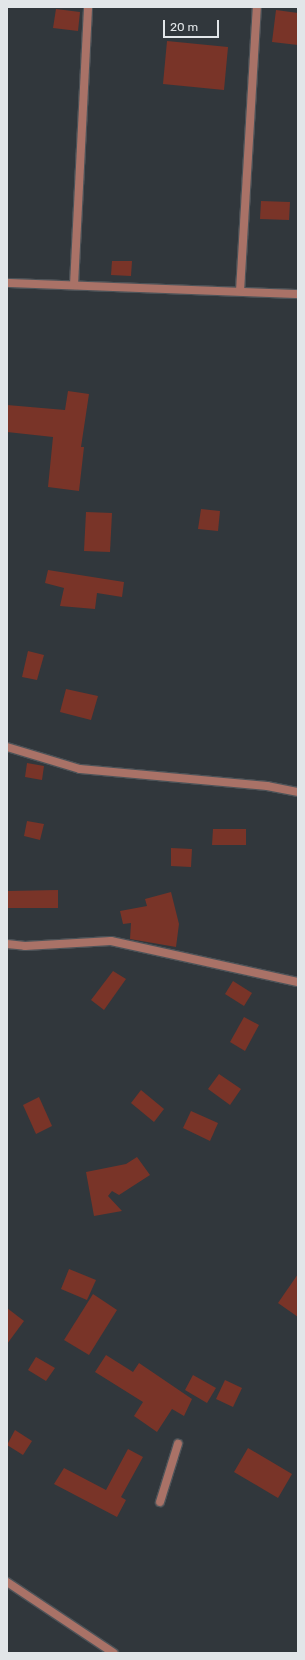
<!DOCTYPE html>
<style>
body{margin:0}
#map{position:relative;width:305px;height:1660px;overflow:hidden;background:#31373c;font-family:Rubik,sans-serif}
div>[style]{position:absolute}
.building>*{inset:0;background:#793428}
.roads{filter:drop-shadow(1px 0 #4d5358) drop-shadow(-1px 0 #4d5358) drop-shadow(0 1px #4d5358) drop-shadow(0 -1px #4d5358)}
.minor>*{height:8px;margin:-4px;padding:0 4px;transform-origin:4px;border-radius:4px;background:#a97267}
.tertiary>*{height:8px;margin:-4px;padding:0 4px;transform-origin:4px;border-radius:4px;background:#a97267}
span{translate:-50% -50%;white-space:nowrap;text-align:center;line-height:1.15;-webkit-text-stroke:3px #31373c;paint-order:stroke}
.frame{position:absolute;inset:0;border:8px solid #e2e6e9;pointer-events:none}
.scale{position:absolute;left:163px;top:20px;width:56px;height:18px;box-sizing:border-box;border:2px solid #e2e6e9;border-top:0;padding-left:5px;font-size:12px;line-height:14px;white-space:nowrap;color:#e2e6e9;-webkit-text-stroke:3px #31373c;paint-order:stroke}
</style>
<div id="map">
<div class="building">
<i style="clip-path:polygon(56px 9px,80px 12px,78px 31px,53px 28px)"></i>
<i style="clip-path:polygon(276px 10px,298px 13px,298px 45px,272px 42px)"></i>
<i style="clip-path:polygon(167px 41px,228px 47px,224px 90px,163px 84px)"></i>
<i style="clip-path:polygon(261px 201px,290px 202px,289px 220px,260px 219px)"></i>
<i style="clip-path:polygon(112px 261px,132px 261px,131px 276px,111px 275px)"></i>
<i style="clip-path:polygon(68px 391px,89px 394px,81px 447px,84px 447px,79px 491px,48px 487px,53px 437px,7px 432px,7px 405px,65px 410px)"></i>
<i style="clip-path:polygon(201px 509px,220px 511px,218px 531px,198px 529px)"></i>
<i style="clip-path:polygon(86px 512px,112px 513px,110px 552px,84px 551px)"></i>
<i style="clip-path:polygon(48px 570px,124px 582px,122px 597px,97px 593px,95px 609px,60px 606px,64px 588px,45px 583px)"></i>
<i style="clip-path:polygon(28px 651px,44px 655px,37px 680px,22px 677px)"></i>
<i style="clip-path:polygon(66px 689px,98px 696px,91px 720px,60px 712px)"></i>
<i style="clip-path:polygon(27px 763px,44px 766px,42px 780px,25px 777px)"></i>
<i style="clip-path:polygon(27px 821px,44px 824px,40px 840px,24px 836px)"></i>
<i style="clip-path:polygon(213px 829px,246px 829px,246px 845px,212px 845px)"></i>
<i style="clip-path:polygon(171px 848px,192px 849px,191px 867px,171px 866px)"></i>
<i style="clip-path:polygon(58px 890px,58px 908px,7px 908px,7px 891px)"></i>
<i style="clip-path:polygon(171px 892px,179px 924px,176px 947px,130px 939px,131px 923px,123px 924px,120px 911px,147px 906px,145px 899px)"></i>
<i style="clip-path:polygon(113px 971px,126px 979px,104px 1010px,91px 1000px)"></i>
<i style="clip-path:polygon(233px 981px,252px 993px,244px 1006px,225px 994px)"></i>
<i style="clip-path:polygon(244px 1017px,259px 1025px,245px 1051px,230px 1042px)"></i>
<i style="clip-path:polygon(219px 1074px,241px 1089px,230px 1105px,208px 1089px)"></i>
<i style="clip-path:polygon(141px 1090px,164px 1109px,154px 1122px,131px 1103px)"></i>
<i style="clip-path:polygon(39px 1097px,52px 1126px,36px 1134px,23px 1105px)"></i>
<i style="clip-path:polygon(191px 1111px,218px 1123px,210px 1141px,183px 1128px)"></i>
<i style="clip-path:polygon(137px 1157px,150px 1175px,119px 1195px,112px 1191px,108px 1196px,122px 1211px,94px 1216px,86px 1172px,126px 1164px)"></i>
<i style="clip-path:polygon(69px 1269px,96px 1280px,87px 1300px,61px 1289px)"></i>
<i style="clip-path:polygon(298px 1274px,298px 1317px,278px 1303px)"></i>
<i style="clip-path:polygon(93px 1294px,117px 1310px,89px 1355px,64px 1340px)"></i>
<i style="clip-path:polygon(7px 1308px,24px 1321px,7px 1344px)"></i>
<i style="clip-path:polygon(106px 1355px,133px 1372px,139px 1363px,192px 1399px,184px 1416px,172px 1409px,157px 1432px,134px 1416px,143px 1402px,95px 1372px)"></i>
<i style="clip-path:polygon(36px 1357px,55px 1368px,46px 1381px,28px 1370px)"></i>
<i style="clip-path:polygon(193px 1375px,216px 1388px,207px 1403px,185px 1390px)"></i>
<i style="clip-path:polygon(225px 1380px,242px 1388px,233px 1407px,216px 1399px)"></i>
<i style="clip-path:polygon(15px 1430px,32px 1441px,23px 1455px,7px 1445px)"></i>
<i style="clip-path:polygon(248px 1448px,292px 1474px,278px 1498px,234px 1472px)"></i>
<i style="clip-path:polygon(128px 1449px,143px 1457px,121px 1497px,126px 1500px,117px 1517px,54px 1484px,64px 1468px,106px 1490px)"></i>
</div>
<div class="roads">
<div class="minor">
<i style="left:7px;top:283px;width:291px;rotate:2.2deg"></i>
<i style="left:74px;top:285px;width:278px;rotate:-87.1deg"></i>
<i style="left:240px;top:291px;width:285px;rotate:-86.6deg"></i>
<i style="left:7px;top:747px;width:76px;rotate:16.8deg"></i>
<i style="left:80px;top:769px;width:188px;rotate:5.2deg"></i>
<i style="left:267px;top:786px;width:32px;rotate:11deg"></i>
<i style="left:7px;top:944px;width:18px;rotate:6deg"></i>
<i style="left:25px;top:946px;width:86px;rotate:-3.3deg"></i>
<i style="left:111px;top:941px;width:191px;rotate:12.4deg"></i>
<i style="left:160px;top:1502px;width:61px;rotate:-72.8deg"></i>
</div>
<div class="tertiary">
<i style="left:7px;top:1582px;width:128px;rotate:33.6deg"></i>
</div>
</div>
<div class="frame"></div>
<div class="scale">20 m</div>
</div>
